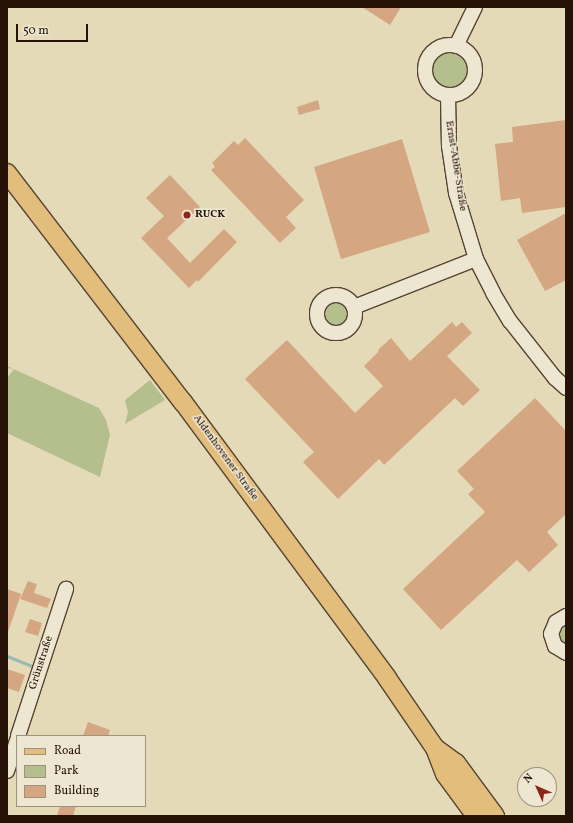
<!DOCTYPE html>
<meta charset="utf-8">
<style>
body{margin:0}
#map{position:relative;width:573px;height:823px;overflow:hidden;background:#e4dab8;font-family:Vollkorn,serif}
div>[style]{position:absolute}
.green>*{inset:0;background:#b5bf8e}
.round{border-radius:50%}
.stream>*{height:3px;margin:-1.5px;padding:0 1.5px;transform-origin:1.5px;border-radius:1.5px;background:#95bab2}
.building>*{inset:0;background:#d4a681}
.roads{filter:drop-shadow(1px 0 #564433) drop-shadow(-1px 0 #564433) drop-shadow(0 1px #564433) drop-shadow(0 -1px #564433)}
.minor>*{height:14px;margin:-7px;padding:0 7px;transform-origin:7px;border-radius:7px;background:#ede7d1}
.minor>.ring{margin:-7px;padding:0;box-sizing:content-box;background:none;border:14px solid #ede7d1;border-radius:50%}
.major>*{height:18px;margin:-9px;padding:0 9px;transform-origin:9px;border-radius:9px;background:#e2bd7c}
.dots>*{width:11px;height:11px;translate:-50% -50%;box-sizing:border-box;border:2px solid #ede7d1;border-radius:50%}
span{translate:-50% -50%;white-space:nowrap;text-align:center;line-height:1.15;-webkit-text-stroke:3px #ede7d1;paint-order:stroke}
.street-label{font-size:11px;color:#261207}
.poi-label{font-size:11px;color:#261207;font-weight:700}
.left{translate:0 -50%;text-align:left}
.frame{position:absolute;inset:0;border:8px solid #261207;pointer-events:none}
.legend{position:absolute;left:16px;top:735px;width:130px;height:72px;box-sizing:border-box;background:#ede7d1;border:1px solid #9d9280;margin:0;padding:5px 7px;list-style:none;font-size:12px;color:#261207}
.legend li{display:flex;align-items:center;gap:8px;height:20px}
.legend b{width:20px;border:1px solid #9d9280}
.north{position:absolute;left:517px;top:767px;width:40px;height:40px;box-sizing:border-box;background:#ede7d1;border:1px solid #9d9280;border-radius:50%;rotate:315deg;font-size:11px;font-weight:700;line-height:16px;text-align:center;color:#261207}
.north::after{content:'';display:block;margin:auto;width:14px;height:18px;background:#8f2418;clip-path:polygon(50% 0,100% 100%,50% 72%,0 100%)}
.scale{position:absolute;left:16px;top:24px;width:72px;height:18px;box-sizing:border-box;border:2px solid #261207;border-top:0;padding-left:5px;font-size:12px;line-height:14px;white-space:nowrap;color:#261207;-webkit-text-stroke:3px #ede7d1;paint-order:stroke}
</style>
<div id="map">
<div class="green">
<i class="round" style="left:431px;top:53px;width:36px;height:36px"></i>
<i class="round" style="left:325px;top:303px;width:22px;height:22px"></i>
<i style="clip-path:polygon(7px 366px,99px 408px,106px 420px,110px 435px,100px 477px,7px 433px,7px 378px,14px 369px,7px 368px)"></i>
<i style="clip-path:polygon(150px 380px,165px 400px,125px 424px,128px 412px,125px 400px)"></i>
<i style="clip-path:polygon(566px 624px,566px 645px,562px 643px,559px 636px,561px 629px)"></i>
</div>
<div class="stream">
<i style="left:7px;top:656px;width:31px;rotate:22deg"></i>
</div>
<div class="building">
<i style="clip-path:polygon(362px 7px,401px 7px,390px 25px)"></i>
<i style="clip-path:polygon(318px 100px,320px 109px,299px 115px,297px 107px)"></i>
<i style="clip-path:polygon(566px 120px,566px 207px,522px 213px,520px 198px,501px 201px,495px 144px,513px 142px,512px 127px)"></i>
<i style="clip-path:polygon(245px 138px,304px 200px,286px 217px,296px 228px,280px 243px,211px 170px,215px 167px,212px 163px,234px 141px,238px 145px)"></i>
<i style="clip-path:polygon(402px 139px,430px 232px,341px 259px,314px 167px)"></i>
<i style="clip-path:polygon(170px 175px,200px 207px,167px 238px,190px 263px,224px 229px,237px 242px,198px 282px,197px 280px,189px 288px,141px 238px,164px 216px,146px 198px)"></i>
<i style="clip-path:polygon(566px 213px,566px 280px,545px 291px,517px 240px)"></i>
<i style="clip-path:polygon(452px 322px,456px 327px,462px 322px,472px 333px,447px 356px,480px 390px,463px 406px,455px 398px,384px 465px,379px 459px,338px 499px,303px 462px,314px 452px,245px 379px,287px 340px,355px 413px,383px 386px,364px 366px,379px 351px,378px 350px,391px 338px,410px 361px)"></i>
<i style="clip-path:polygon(535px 398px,566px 431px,566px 514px,547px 532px,558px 545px,529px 572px,517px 560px,441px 630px,403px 589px,485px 512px,468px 494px,474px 489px,457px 471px)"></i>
<i style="clip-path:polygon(28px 581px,37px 584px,34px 593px,51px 599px,47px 608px,20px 599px)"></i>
<i style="clip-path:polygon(7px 589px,21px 594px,8px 632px,7px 632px)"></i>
<i style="clip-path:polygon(30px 619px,42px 623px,38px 636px,25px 632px)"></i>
<i style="clip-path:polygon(7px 669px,25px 675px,19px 692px,7px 688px)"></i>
<i style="clip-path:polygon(88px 722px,110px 730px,108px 736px,83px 736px)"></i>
<i style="clip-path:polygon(60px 806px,76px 806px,73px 816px,57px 816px)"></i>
</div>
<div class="roads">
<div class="minor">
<i class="ring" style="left:425px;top:45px;width:36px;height:36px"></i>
<i style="left:456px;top:46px;width:43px;rotate:-64deg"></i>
<i style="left:448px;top:95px;width:51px;rotate:88.9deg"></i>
<i style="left:449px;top:146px;width:48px;rotate:81.5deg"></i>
<i style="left:456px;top:193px;width:69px;rotate:73.1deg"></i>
<i style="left:476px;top:259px;width:38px;rotate:63deg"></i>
<i style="left:493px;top:293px;width:33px;rotate:59deg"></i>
<i style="left:510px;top:321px;width:73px;rotate:51.7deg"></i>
<i style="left:555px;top:378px;width:15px;rotate:42deg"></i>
<i class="ring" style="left:317px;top:295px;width:24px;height:24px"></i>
<i style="left:354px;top:307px;width:131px;rotate:-21.5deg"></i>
<i style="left:566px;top:616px;width:12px;rotate:149deg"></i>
<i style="left:556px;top:622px;width:13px;rotate:113deg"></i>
<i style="left:551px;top:634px;width:13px;rotate:72deg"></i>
<i style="left:555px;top:646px;width:13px;rotate:32deg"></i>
<i style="left:18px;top:736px;width:155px;rotate:-71.9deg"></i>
<i style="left:7px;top:771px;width:33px;rotate:-72deg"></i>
</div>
<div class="major">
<i style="left:7px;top:173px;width:289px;rotate:52.5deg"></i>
<i style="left:183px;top:402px;width:343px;rotate:53.5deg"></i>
<i style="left:387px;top:678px;width:85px;rotate:55.6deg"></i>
<i style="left:435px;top:748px;width:28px;rotate:69deg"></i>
<i style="left:445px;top:774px;width:52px;rotate:53.6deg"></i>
<i style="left:435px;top:748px;width:26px;rotate:36deg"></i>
<i style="left:456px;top:763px;width:66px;rotate:53.7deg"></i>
</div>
</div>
<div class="dots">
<i style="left:187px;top:215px;background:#8f2418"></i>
</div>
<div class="street-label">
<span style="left:455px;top:166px;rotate:81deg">Ernst-Abbe-Straße</span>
<span style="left:225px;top:458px;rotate:54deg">Aldenhovener Straße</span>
<span style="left:42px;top:663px;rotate:-72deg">Grünstraße</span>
</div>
<div class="poi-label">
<span class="left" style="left:195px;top:215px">RUCK</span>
</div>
<div class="frame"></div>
<ul class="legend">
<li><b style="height:5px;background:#e2bd7c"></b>Road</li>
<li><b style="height:11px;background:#b5bf8e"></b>Park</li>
<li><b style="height:11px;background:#d4a681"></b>Building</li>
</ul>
<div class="north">N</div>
<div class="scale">50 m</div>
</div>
